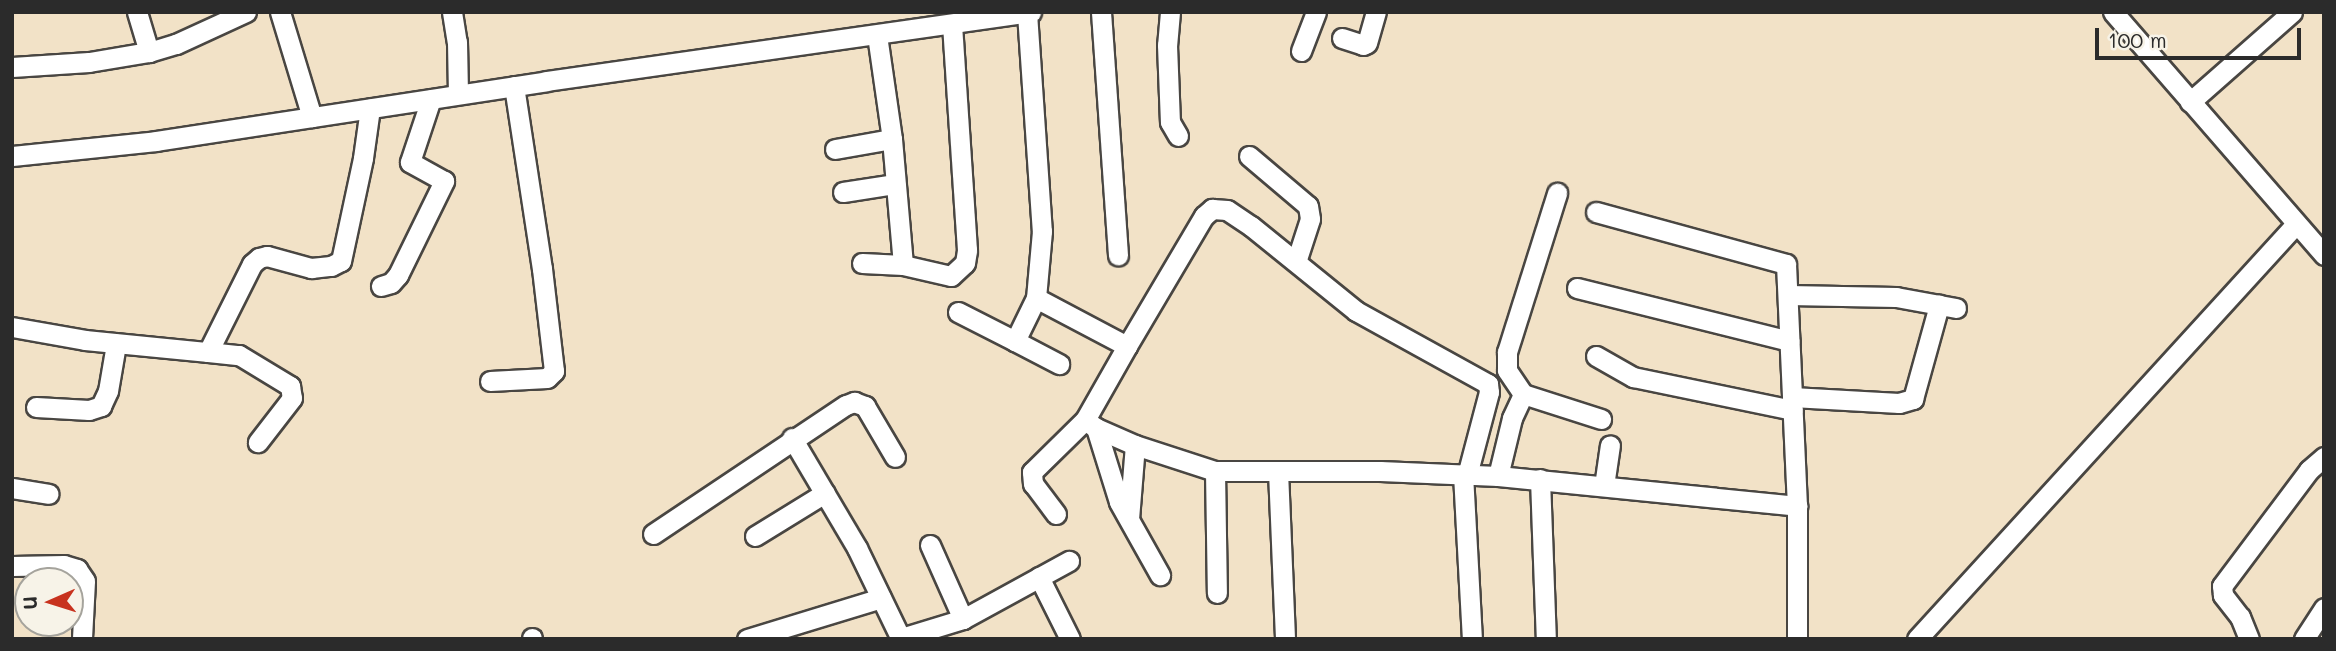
<!DOCTYPE html>
<style>
body{margin:0}
#map{position:relative;width:2336px;height:651px;overflow:hidden;background:#f2e2c7;font-family:Mali,sans-serif}
div>[style]{position:absolute}
.roads{filter:drop-shadow(2px 0 #494642) drop-shadow(-2px 0 #494642) drop-shadow(0 2px #494642) drop-shadow(0 -2px #494642)}
.minor>*{height:19px;margin:-9.5px;padding:0 9.5px;transform-origin:9.5px;border-radius:9.5px;background:#fff}
span{translate:-50% -50%;white-space:nowrap;text-align:center;line-height:1.15;-webkit-text-stroke:7px #f7f3e8;paint-order:stroke}
.frame{position:absolute;inset:0;border:14px solid #2b2b2b;pointer-events:none}
.north{position:absolute;left:14px;top:567px;width:70px;height:70px;box-sizing:border-box;background:#f7f3e8;border:2px solid #a5a39c;border-radius:50%;rotate:267deg;font-size:19px;font-weight:700;line-height:28px;text-align:center;color:#2b2b2b}
.north::after{content:'';display:block;margin:auto;width:24px;height:32px;background:#c8321e;clip-path:polygon(50% 0,100% 100%,50% 72%,0 100%)}
.scale{position:absolute;left:2095px;top:28px;width:206px;height:32px;box-sizing:border-box;border:4px solid #2b2b2b;border-top:0;padding-left:9px;font-size:21px;line-height:24px;white-space:nowrap;color:#2b2b2b;-webkit-text-stroke:5px #f7f3e8;paint-order:stroke}
</style>
<div id="map">
<div class="roads">
<div class="minor">
<i style="left:137px;top:12px;width:42px;rotate:73.3deg"></i>
<i style="left:280px;top:12px;width:110px;rotate:73.1deg"></i>
<i style="left:452px;top:12px;width:30px;rotate:81deg"></i>
<i style="left:457px;top:42px;width:52px;rotate:88.9deg"></i>
<i style="left:1101px;top:12px;width:244px;rotate:86deg"></i>
<i style="left:1170px;top:12px;width:33px;rotate:95deg"></i>
<i style="left:1167px;top:45px;width:77px;rotate:87.8deg"></i>
<i style="left:1170px;top:122px;width:16px;rotate:60deg"></i>
<i style="left:2113px;top:12px;width:322px;rotate:49deg"></i>
<i style="left:1027px;top:13px;width:219px;rotate:86.1deg"></i>
<i style="left:1042px;top:231px;width:67px;rotate:95.1deg"></i>
<i style="left:1036px;top:298px;width:103px;rotate:27.8deg"></i>
<i style="left:1127px;top:346px;width:151px;rotate:-59.4deg"></i>
<i style="left:1204px;top:216px;width:11px;rotate:-41deg"></i>
<i style="left:1212px;top:209px;width:15px;rotate:4deg"></i>
<i style="left:1227px;top:210px;width:29px;rotate:34deg"></i>
<i style="left:1251px;top:226px;width:135px;rotate:39deg"></i>
<i style="left:1356px;top:311px;width:151px;rotate:28.9deg"></i>
<i style="left:1488px;top:384px;width:8px;rotate:83deg"></i>
<i style="left:1489px;top:392px;width:86px;rotate:104.8deg"></i>
<i style="left:877px;top:35px;width:105px;rotate:81.8deg"></i>
<i style="left:892px;top:139px;width:126px;rotate:85deg"></i>
<i style="left:1342px;top:38px;width:22px;rotate:18deg"></i>
<i style="left:1363px;top:45px;width:4px;rotate:-27deg"></i>
<i style="left:1367px;top:43px;width:32px;rotate:-74deg"></i>
<i style="left:1301px;top:51px;width:42px;rotate:-69deg"></i>
<i style="left:12px;top:67px;width:77px;rotate:-3.7deg"></i>
<i style="left:89px;top:62px;width:61px;rotate:-9.5deg"></i>
<i style="left:149px;top:52px;width:28px;rotate:-17deg"></i>
<i style="left:176px;top:44px;width:77px;rotate:-24.6deg"></i>
<i style="left:2190px;top:102px;width:136px;rotate:-41.4deg"></i>
<i style="left:835px;top:149px;width:58px;rotate:-10deg"></i>
<i style="left:12px;top:156px;width:145px;rotate:-5.9deg"></i>
<i style="left:156px;top:141px;width:395px;rotate:-8.7deg"></i>
<i style="left:546px;top:81px;width:490px;rotate:-8.1deg"></i>
<i style="left:1249px;top:156px;width:77px;rotate:40.3deg"></i>
<i style="left:1308px;top:206px;width:13px;rotate:81deg"></i>
<i style="left:1310px;top:219px;width:45px;rotate:108deg"></i>
<i style="left:843px;top:192px;width:53px;rotate:-8.7deg"></i>
<i style="left:1596px;top:212px;width:197px;rotate:15.3deg"></i>
<i style="left:1786px;top:264px;width:242px;rotate:87.4deg"></i>
<i style="left:1797px;top:506px;width:133px;rotate:90deg"></i>
<i style="left:862px;top:263px;width:41px;rotate:2.8deg"></i>
<i style="left:903px;top:265px;width:49px;rotate:12.9deg"></i>
<i style="left:951px;top:276px;width:19px;rotate:-43deg"></i>
<i style="left:965px;top:263px;width:13px;rotate:-81deg"></i>
<i style="left:967px;top:250px;width:226px;rotate:-93.8deg"></i>
<i style="left:381px;top:286px;width:10px;rotate:-17deg"></i>
<i style="left:391px;top:283px;width:11px;rotate:-49deg"></i>
<i style="left:398px;top:275px;width:105px;rotate:-63.9deg"></i>
<i style="left:444px;top:181px;width:39px;rotate:-151deg"></i>
<i style="left:410px;top:162px;width:66px;rotate:-71.6deg"></i>
<i style="left:1577px;top:288px;width:219px;rotate:14deg"></i>
<i style="left:1788px;top:295px;width:108px;rotate:1.1deg"></i>
<i style="left:1896px;top:297px;width:61px;rotate:10.4deg"></i>
<i style="left:1036px;top:298px;width:48px;rotate:116deg"></i>
<i style="left:1015px;top:341px;width:50px;rotate:27.6deg"></i>
<i style="left:958px;top:312px;width:64px;rotate:27deg"></i>
<i style="left:12px;top:327px;width:74px;rotate:10.1deg"></i>
<i style="left:85px;top:340px;width:124px;rotate:5.6deg"></i>
<i style="left:208px;top:352px;width:98px;rotate:-63.4deg"></i>
<i style="left:252px;top:264px;width:9px;rotate:-41deg"></i>
<i style="left:259px;top:258px;width:8px;rotate:-14deg"></i>
<i style="left:267px;top:256px;width:46px;rotate:15.3deg"></i>
<i style="left:311px;top:268px;width:20px;rotate:-6deg"></i>
<i style="left:331px;top:266px;width:11px;rotate:-27deg"></i>
<i style="left:341px;top:261px;width:105px;rotate:-77.9deg"></i>
<i style="left:363px;top:158px;width:50px;rotate:-82deg"></i>
<i style="left:208px;top:352px;width:31px;rotate:6deg"></i>
<i style="left:239px;top:355px;width:60px;rotate:31.3deg"></i>
<i style="left:290px;top:386px;width:12px;rotate:81deg"></i>
<i style="left:292px;top:398px;width:56px;rotate:127.7deg"></i>
<i style="left:1596px;top:356px;width:43px;rotate:29.6deg"></i>
<i style="left:1633px;top:377px;width:163px;rotate:11.7deg"></i>
<i style="left:490px;top:381px;width:57px;rotate:-3deg"></i>
<i style="left:547px;top:378px;width:10px;rotate:-45deg"></i>
<i style="left:554px;top:371px;width:103px;rotate:-96.7deg"></i>
<i style="left:542px;top:269px;width:185px;rotate:-98.7deg"></i>
<i style="left:1523px;top:394px;width:29px;rotate:-124deg"></i>
<i style="left:1507px;top:370px;width:18px;rotate:-90deg"></i>
<i style="left:1507px;top:352px;width:167px;rotate:-72.5deg"></i>
<i style="left:1792px;top:397px;width:107px;rotate:3.2deg"></i>
<i style="left:1899px;top:403px;width:15px;rotate:-16deg"></i>
<i style="left:1913px;top:399px;width:98px;rotate:-74.5deg"></i>
<i style="left:36px;top:407px;width:53px;rotate:3.2deg"></i>
<i style="left:89px;top:410px;width:13px;rotate:-18deg"></i>
<i style="left:101px;top:406px;width:17px;rotate:-65deg"></i>
<i style="left:108px;top:391px;width:48px;rotate:-80.3deg"></i>
<i style="left:1085px;top:420px;width:85px;rotate:-60.4deg"></i>
<i style="left:1096px;top:428px;width:77px;rotate:72.7deg"></i>
<i style="left:1119px;top:502px;width:84px;rotate:60.7deg"></i>
<i style="left:792px;top:438px;width:128px;rotate:59.4deg"></i>
<i style="left:857px;top:548px;width:101px;rotate:64.2deg"></i>
<i style="left:1215px;top:471px;width:122px;rotate:89.1deg"></i>
<i style="left:1278px;top:471px;width:168px;rotate:87.6deg"></i>
<i style="left:1463px;top:474px;width:165px;rotate:86.9deg"></i>
<i style="left:1498px;top:476px;width:60px;rotate:-76.4deg"></i>
<i style="left:1512px;top:418px;width:26px;rotate:-65deg"></i>
<i style="left:1523px;top:394px;width:82px;rotate:17.8deg"></i>
<i style="left:1540px;top:479px;width:160px;rotate:87.9deg"></i>
<i style="left:1604px;top:486px;width:41px;rotate:-81.7deg"></i>
<i style="left:12px;top:488px;width:37px;rotate:9deg"></i>
<i style="left:1056px;top:514px;width:38px;rotate:-127deg"></i>
<i style="left:1033px;top:484px;width:12px;rotate:-95deg"></i>
<i style="left:1032px;top:472px;width:74px;rotate:-44.5deg"></i>
<i style="left:1085px;top:420px;width:14px;rotate:36deg"></i>
<i style="left:1096px;top:428px;width:43px;rotate:23.6deg"></i>
<i style="left:1135px;top:445px;width:84px;rotate:18deg"></i>
<i style="left:1215px;top:471px;width:165px"></i>
<i style="left:1380px;top:471px;width:118px;rotate:2.4deg"></i>
<i style="left:1498px;top:476px;width:301px;rotate:5.7deg"></i>
<i style="left:1129px;top:519px;width:74px;rotate:-85.4deg"></i>
<i style="left:653px;top:534px;width:232px;rotate:-33.8deg"></i>
<i style="left:846px;top:405px;width:9px;rotate:-21deg"></i>
<i style="left:854px;top:402px;width:12px;rotate:20deg"></i>
<i style="left:865px;top:406px;width:59px;rotate:59.5deg"></i>
<i style="left:755px;top:536px;width:82px;rotate:-31.6deg"></i>
<i style="left:930px;top:545px;width:81px;rotate:66deg"></i>
<i style="left:12px;top:566px;width:52px;rotate:-1.1deg"></i>
<i style="left:64px;top:565px;width:14px;rotate:17deg"></i>
<i style="left:77px;top:569px;width:14px;rotate:56deg"></i>
<i style="left:85px;top:581px;width:58px;rotate:93deg"></i>
<i style="left:1039px;top:577px;width:69px;rotate:63.4deg"></i>
<i style="left:901px;top:638px;width:65px;rotate:-17deg"></i>
<i style="left:963px;top:619px;width:121px;rotate:-28.7deg"></i>
<i style="left:532px;top:639px;width:1px;rotate:-90deg"></i>
<i style="left:747px;top:639px;width:140px;rotate:-17deg"></i>
<i style="left:1917px;top:639px;width:561px;rotate:-47.6deg"></i>
<i style="left:2249px;top:639px;width:24px;rotate:-112deg"></i>
<i style="left:2240px;top:617px;width:28px;rotate:-128deg"></i>
<i style="left:2223px;top:595px;width:9px;rotate:-96deg"></i>
<i style="left:2222px;top:586px;width:145px;rotate:-53.1deg"></i>
<i style="left:2309px;top:470px;width:20px;rotate:-41deg"></i>
<i style="left:2304px;top:639px;width:37px;rotate:-57deg"></i>
</div>
</div>
<div class="frame"></div>
<div class="north">U</div>
<div class="scale">100 m</div>
</div>
